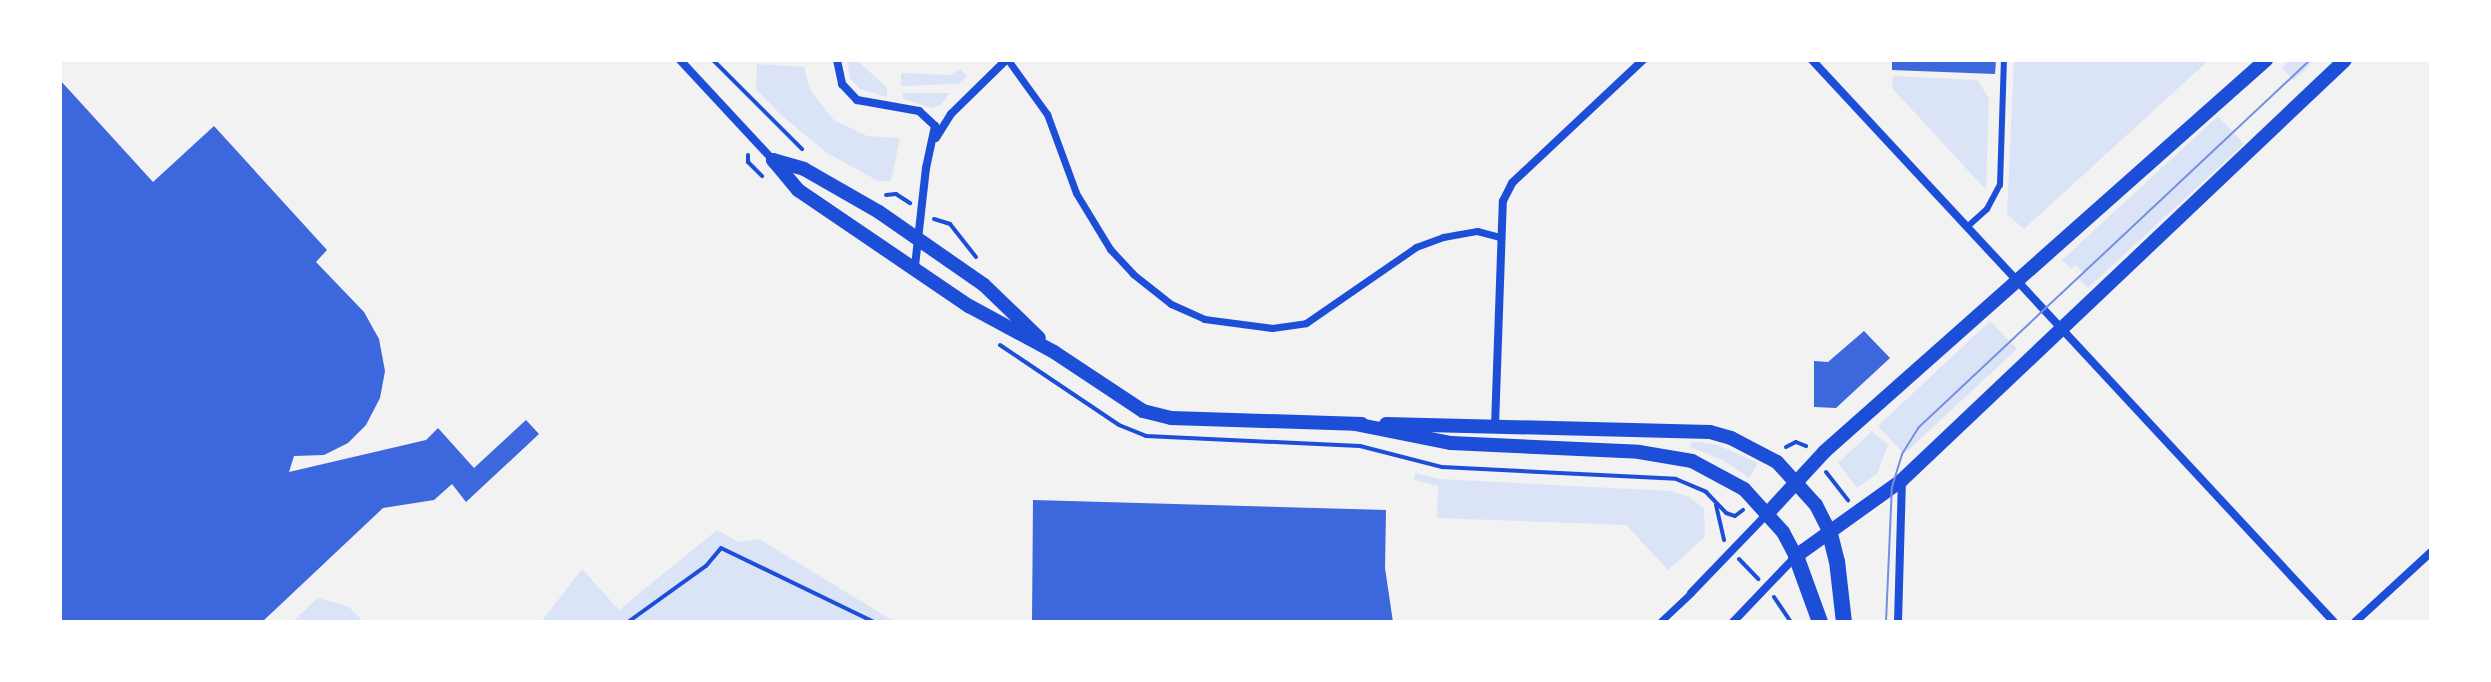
<!DOCTYPE html>
<style>
body{margin:0}
#map{position:relative;width:2491px;height:682px;overflow:hidden;background:#f2f2f2;font-family:"Asap Condensed",sans-serif}
div>[style]{position:absolute}
.green>*{inset:0;background:#dbe4f7}
.building>*{inset:0;background:#3d67dc}
.path>*{height:4px;margin:-2px;padding:0 2px;transform-origin:2px;border-radius:2px;background:#1d4ed8}
.service>*{height:6px;margin:-3px;padding:0 3px;transform-origin:3px;border-radius:3px;background:#1d4ed8}
.pedestrian>*{height:7px;margin:-3.5px;padding:0 3.5px;transform-origin:3.5px;border-radius:3.5px;background:#1d4ed8}
.minor>*{height:8px;margin:-4px;padding:0 4px;transform-origin:4px;border-radius:4px;background:#1d4ed8}
.tertiary>*{height:14px;margin:-7px;padding:0 7px;transform-origin:7px;border-radius:7px;background:#1d4ed8}
.secondary>*{height:16px;margin:-8px;padding:0 8px;transform-origin:8px;border-radius:8px;background:#1d4ed8}
.tram>*{height:2px;margin:-1px;padding:0 1px;transform-origin:1px;border-radius:1px;background:#7290e2}
span{translate:-50% -50%;white-space:nowrap;text-align:center;line-height:1.15;-webkit-text-stroke:7px #fff;paint-order:stroke}
.frame{position:absolute;inset:0;border:62px solid #fff;pointer-events:none}
</style>
<div id="map">
<div class="green">
<i style="clip-path:polygon(847px 60px,857px 60px,887px 88px,887px 97px,860px 89px,850px 79px)"></i>
<i style="clip-path:polygon(2014px 60px,2209px 60px,2024px 229px,2007px 214px)"></i>
<i style="clip-path:polygon(2290px 60px,2315px 60px,2293px 81px,2282px 67px)"></i>
<i style="clip-path:polygon(757px 64px,804px 67px,810px 90px,834px 120px,867px 136px,900px 138px,891px 181px,878px 181px,827px 153px,781px 115px,756px 89px)"></i>
<i style="clip-path:polygon(960px 69px,967px 76px,958px 84px,901px 86px,901px 73px,950px 75px)"></i>
<i style="clip-path:polygon(1893px 76px,1977px 80px,1989px 98px,1986px 190px,1892px 88px)"></i>
<i style="clip-path:polygon(903px 93px,950px 93px,941px 105px,932px 108px,903px 99px)"></i>
<i style="clip-path:polygon(2218px 116px,2244px 144px,2088px 288px,2078px 278px,2083px 273px,2076px 265px,2071px 269px,2062px 260px)"></i>
<i style="clip-path:polygon(1990px 321px,2017px 349px,1904px 454px,1878px 426px)"></i>
<i style="clip-path:polygon(1872px 431px,1888px 445px,1877px 474px,1857px 488px,1838px 463px)"></i>
<i style="clip-path:polygon(1692px 441px,1718px 445px,1758px 463px,1749px 478px,1723px 460px,1690px 447px)"></i>
<i style="clip-path:polygon(1415px 473px,1439px 479px,1671px 491px,1689px 497px,1704px 508px,1705px 537px,1668px 570px,1626px 525px,1437px 518px,1438px 486px,1414px 480px)"></i>
<i style="clip-path:polygon(717px 530px,739px 542px,759px 539px,895px 622px,541px 622px,582px 569px,619px 610px)"></i>
<i style="clip-path:polygon(318px 598px,349px 607px,364px 622px,292px 622px)"></i>
</div>
<div class="building">
<i style="clip-path:polygon(1892px 60px,1996px 60px,1995px 74px,1892px 70px)"></i>
<i style="clip-path:polygon(60px 80px,153px 182px,214px 126px,327px 250px,316px 262px,364px 312px,379px 339px,385px 371px,380px 398px,366px 425px,348px 443px,324px 455px,294px 456px,289px 472px,426px 440px,438px 428px,474px 468px,526px 420px,539px 434px,466px 502px,452px 484px,434px 500px,383px 508px,262px 622px,60px 622px)"></i>
<i style="clip-path:polygon(1864px 331px,1890px 358px,1836px 408px,1814px 407px,1814px 361px,1828px 362px)"></i>
<i style="clip-path:polygon(1033px 500px,1386px 510px,1385px 568px,1393px 622px,1032px 622px)"></i>
</div>
<div class="path">
<i style="left:713px;top:60px;width:126px;rotate:45deg"></i>
<i style="left:748px;top:155px;width:7px;rotate:90deg"></i>
<i style="left:748px;top:162px;width:20px;rotate:45deg"></i>
<i style="left:886px;top:195px;width:10px;rotate:-6deg"></i>
<i style="left:896px;top:194px;width:17px;rotate:33deg"></i>
<i style="left:934px;top:219px;width:17px;rotate:17deg"></i>
<i style="left:950px;top:224px;width:42px;rotate:51.8deg"></i>
<i style="left:1000px;top:345px;width:143px;rotate:33.9deg"></i>
<i style="left:1119px;top:425px;width:29px;rotate:22deg"></i>
<i style="left:1146px;top:436px;width:214px;rotate:2.7deg"></i>
<i style="left:1360px;top:446px;width:85px;rotate:14.4deg"></i>
<i style="left:1442px;top:467px;width:234px;rotate:2.9deg"></i>
<i style="left:1676px;top:479px;width:33px;rotate:23deg"></i>
<i style="left:1706px;top:492px;width:29px;rotate:46deg"></i>
<i style="left:1726px;top:513px;width:9px;rotate:18deg"></i>
<i style="left:1735px;top:516px;width:10px;rotate:-37deg"></i>
<i style="left:1786px;top:447px;width:11px;rotate:-27deg"></i>
<i style="left:1796px;top:442px;width:11px;rotate:22deg"></i>
<i style="left:1826px;top:472px;width:36px;rotate:52deg"></i>
<i style="left:1716px;top:505px;width:36px;rotate:77deg"></i>
<i style="left:1739px;top:559px;width:28px;rotate:46deg"></i>
<i style="left:1774px;top:597px;width:30px;rotate:56deg"></i>
<i style="left:628px;top:622px;width:96px;rotate:-35.7deg"></i>
<i style="left:706px;top:566px;width:23px;rotate:-50deg"></i>
<i style="left:721px;top:548px;width:170px;rotate:25.8deg"></i>
</div>
<div class="service">
<i style="left:1967px;top:227px;width:27px;rotate:-42deg"></i>
<i style="left:1987px;top:209px;width:27px;rotate:-62deg"></i>
<i style="left:2000px;top:185px;width:125px;rotate:-88.2deg"></i>
</div>
<div class="pedestrian">
<i style="left:1008px;top:60px;width:67px;rotate:54.2deg"></i>
<i style="left:1047px;top:114px;width:84px;rotate:69.8deg"></i>
<i style="left:1076px;top:193px;width:66px;rotate:58.7deg"></i>
<i style="left:1110px;top:249px;width:34px;rotate:47deg"></i>
<i style="left:1133px;top:274px;width:48px;rotate:38.3deg"></i>
<i style="left:1171px;top:304px;width:36px;rotate:24deg"></i>
<i style="left:1204px;top:319px;width:69px;rotate:7.5deg"></i>
<i style="left:1272px;top:328px;width:34px;rotate:-8deg"></i>
<i style="left:1306px;top:323px;width:134px;rotate:-34.6deg"></i>
<i style="left:1416px;top:247px;width:29px;rotate:-20deg"></i>
<i style="left:1443px;top:237px;width:35px;rotate:-10deg"></i>
<i style="left:1477px;top:231px;width:24px;rotate:15deg"></i>
<i style="left:1660px;top:622px;width:42px;rotate:-43.1deg"></i>
</div>
<div class="minor">
<i style="left:680px;top:60px;width:137px;rotate:47.1deg"></i>
<i style="left:837px;top:60px;width:25px;rotate:78deg"></i>
<i style="left:842px;top:84px;width:22px;rotate:47deg"></i>
<i style="left:857px;top:100px;width:63px;rotate:10.1deg"></i>
<i style="left:919px;top:111px;width:22px;rotate:43deg"></i>
<i style="left:935px;top:126px;width:43px;rotate:102.1deg"></i>
<i style="left:926px;top:168px;width:99px;rotate:96.4deg"></i>
<i style="left:1812px;top:60px;width:767px;rotate:47.11deg"></i>
<i style="left:936px;top:138px;width:28px;rotate:-58deg"></i>
<i style="left:951px;top:114px;width:77px;rotate:-44.5deg"></i>
<i style="left:1495px;top:426px;width:225px;rotate:-88deg"></i>
<i style="left:1503px;top:201px;width:20px;rotate:-63deg"></i>
<i style="left:1512px;top:183px;width:180px;rotate:-43.2deg"></i>
<i style="left:1691px;top:593px;width:110px;rotate:-46.1deg"></i>
<i style="left:1733px;top:622px;width:91px;rotate:-46.3deg"></i>
<i style="left:1898px;top:622px;width:142px;rotate:-88.4deg"></i>
<i style="left:2355px;top:622px;width:103px;rotate:-42.6deg"></i>
</div>
<div class="tertiary">
<i style="left:773px;top:160px;width:39px;rotate:50deg"></i>
<i style="left:798px;top:190px;width:207px;rotate:34.2deg"></i>
<i style="left:969px;top:306px;width:97px;rotate:28.4deg"></i>
<i style="left:1054px;top:352px;width:107px;rotate:33.5deg"></i>
<i style="left:1143px;top:411px;width:29px;rotate:14deg"></i>
<i style="left:1171px;top:418px;width:191px;rotate:1.8deg"></i>
<i style="left:773px;top:160px;width:32px;rotate:16deg"></i>
<i style="left:804px;top:169px;width:86px;rotate:29.8deg"></i>
<i style="left:879px;top:212px;width:128px;rotate:34.8deg"></i>
<i style="left:984px;top:285px;width:76px;rotate:43.9deg"></i>
<i style="left:1355px;top:424px;width:98px;rotate:11.2deg"></i>
<i style="left:1451px;top:443px;width:188px;rotate:2.7deg"></i>
<i style="left:1639px;top:452px;width:54px;rotate:9.6deg"></i>
<i style="left:1692px;top:461px;width:59px;rotate:28.3deg"></i>
<i style="left:1744px;top:489px;width:58px;rotate:47.8deg"></i>
<i style="left:1783px;top:532px;width:27px;rotate:62deg"></i>
<i style="left:1796px;top:556px;width:130px;rotate:-35.6deg"></i>
<i style="left:1902px;top:480px;width:610px;rotate:-43.47deg"></i>
<i style="left:1386px;top:424px;width:324px;rotate:1.4deg"></i>
<i style="left:1710px;top:432px;width:22px;rotate:16deg"></i>
<i style="left:1731px;top:438px;width:52px;rotate:27.6deg"></i>
<i style="left:1777px;top:462px;width:58px;rotate:47.8deg"></i>
<i style="left:1816px;top:505px;width:28px;rotate:63deg"></i>
<i style="left:1768px;top:513px;width:83px;rotate:-47.4deg"></i>
<i style="left:1824px;top:452px;width:591px;rotate:-41.57deg"></i>
</div>
<div class="secondary">
<i style="left:1829px;top:530px;width:32px;rotate:76deg"></i>
<i style="left:1837px;top:561px;width:61px;rotate:83.5deg"></i>
<i style="left:1796px;top:556px;width:70px;rotate:70deg"></i>
</div>
<div class="tram">
<i style="left:1886px;top:622px;width:135px;rotate:-87.5deg"></i>
<i style="left:1892px;top:487px;width:34px;rotate:-73deg"></i>
<i style="left:1902px;top:454px;width:31px;rotate:-58deg"></i>
<i style="left:1918px;top:428px;width:538px;rotate:-43.19deg"></i>
</div>
<div class="frame"></div>
</div>
